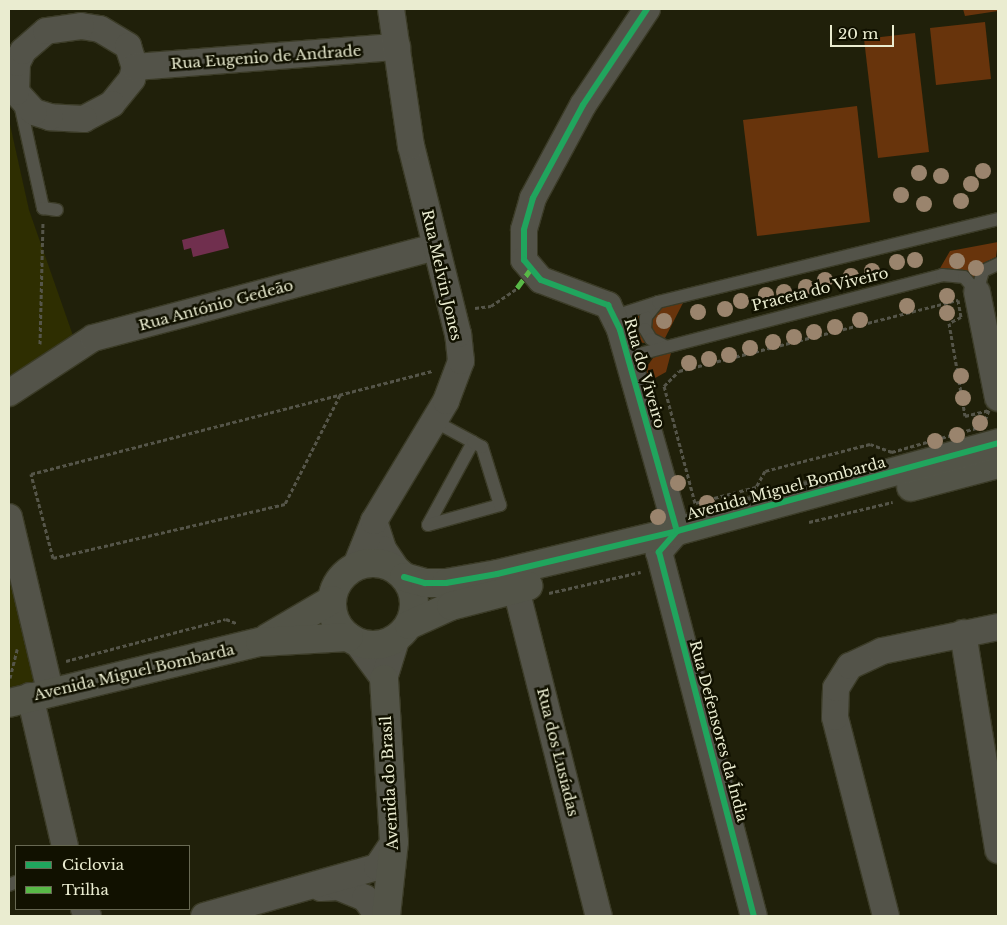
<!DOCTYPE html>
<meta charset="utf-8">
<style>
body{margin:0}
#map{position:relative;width:1007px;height:925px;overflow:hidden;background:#20200a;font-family:"Libre Baskerville",serif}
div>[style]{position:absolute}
.built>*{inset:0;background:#2e2e01}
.green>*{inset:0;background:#68340c}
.water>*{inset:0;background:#702f4e}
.path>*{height:3px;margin-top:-1.5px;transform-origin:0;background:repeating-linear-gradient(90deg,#555549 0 4px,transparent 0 6.5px)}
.roads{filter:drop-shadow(1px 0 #3b3b27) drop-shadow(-1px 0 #3b3b27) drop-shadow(0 1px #3b3b27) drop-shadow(0 -1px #3b3b27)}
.lane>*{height:12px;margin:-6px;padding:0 6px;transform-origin:6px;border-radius:6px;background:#535349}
.street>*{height:26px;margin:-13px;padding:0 13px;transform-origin:13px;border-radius:13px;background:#535349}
.secondary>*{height:28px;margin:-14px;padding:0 14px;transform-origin:14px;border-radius:14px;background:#535448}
.secondary>.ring{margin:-14px;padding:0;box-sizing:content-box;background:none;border:28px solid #535448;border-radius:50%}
.quiet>*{height:5px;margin-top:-2.5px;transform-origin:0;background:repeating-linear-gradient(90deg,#58b947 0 10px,transparent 0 15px)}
.cycleway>*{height:6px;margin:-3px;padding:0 3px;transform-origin:3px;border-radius:3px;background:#20a55d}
.trees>*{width:16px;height:16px;margin:-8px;border-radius:50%;background:#9a846d}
span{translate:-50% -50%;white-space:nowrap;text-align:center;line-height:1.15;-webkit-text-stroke:5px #110;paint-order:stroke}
.street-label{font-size:15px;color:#eaecd0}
.frame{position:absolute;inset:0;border:10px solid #eaecd0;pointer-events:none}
.legend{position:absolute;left:15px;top:845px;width:175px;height:65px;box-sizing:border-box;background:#110;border:1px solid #686953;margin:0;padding:6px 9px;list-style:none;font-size:15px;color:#eaecd0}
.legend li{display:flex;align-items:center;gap:10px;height:25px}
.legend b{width:25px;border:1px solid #686953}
.scale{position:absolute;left:830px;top:25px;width:64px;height:22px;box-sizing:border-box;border:2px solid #eaecd0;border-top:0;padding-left:6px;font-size:15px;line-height:18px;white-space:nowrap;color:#eaecd0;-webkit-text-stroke:4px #110;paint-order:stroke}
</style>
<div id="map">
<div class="built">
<i style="clip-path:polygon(9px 120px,29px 210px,77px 347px,9px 393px)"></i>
<i style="clip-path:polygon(9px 517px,50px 691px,9px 703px)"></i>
</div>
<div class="green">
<i style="clip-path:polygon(963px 9px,998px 9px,998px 11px,965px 16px)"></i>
<i style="clip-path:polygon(985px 22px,991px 79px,936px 85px,930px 28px)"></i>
<i style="clip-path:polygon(915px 33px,929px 152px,878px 158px,864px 39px)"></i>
<i style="clip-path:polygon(857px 106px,870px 222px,757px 236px,743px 120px)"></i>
<i style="clip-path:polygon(998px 242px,996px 257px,977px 266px,974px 277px,958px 269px,939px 270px,950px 251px)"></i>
<i style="clip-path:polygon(684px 301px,664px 340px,657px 337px,650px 328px,650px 316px,659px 308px)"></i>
<i style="clip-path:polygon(644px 313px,651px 344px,638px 342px,632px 330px,637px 316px)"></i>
<i style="clip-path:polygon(672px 349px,666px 372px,648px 382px,646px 368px,653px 358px)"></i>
</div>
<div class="water">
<i style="clip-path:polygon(224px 229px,229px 248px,193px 257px,191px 248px,184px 250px,182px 240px)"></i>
</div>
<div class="path">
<i style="left:958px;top:300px;width:17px;rotate:80deg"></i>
<i style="left:961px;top:317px;width:13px;rotate:153deg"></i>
<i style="left:949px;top:323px;width:94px;rotate:80.2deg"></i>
<i style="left:965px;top:416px;width:25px;rotate:-14deg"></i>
<i style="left:989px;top:410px;width:17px;rotate:111deg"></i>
<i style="left:983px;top:426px;width:95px;rotate:164.1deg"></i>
<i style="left:892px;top:452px;width:23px;rotate:-160deg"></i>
<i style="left:870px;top:444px;width:108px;rotate:165.6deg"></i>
<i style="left:765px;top:471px;width:18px;rotate:119deg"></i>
<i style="left:756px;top:487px;width:63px;rotate:165.3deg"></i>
<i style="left:695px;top:503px;width:121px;rotate:-104.8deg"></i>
<i style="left:664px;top:386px;width:21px;rotate:-45deg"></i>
<i style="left:679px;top:371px;width:288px;rotate:-14.3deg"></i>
<i style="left:475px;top:308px;width:16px;rotate:-7deg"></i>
<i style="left:491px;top:306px;width:32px;rotate:-34deg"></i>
<i style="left:40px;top:344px;width:121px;rotate:-88.6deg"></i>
<i style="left:340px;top:395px;width:122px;rotate:116.8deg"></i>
<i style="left:285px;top:504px;width:238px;rotate:166.9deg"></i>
<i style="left:53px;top:558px;width:87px;rotate:-104.7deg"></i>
<i style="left:31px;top:474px;width:414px;rotate:-14.4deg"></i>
<i style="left:809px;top:522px;width:86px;rotate:-13.4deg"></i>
<i style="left:549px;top:593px;width:94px;rotate:-12.9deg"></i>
<i style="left:66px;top:661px;width:165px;rotate:-14.7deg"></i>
<i style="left:226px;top:619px;width:11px;rotate:22deg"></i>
<i style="left:10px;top:678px;width:30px;rotate:-76deg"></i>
</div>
<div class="roads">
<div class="lane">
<i style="left:20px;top:104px;width:107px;rotate:77.5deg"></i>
<i style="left:43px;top:208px;width:14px;rotate:8deg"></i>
<i style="left:658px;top:302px;width:19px;rotate:129deg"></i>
<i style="left:646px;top:317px;width:12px;rotate:95deg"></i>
<i style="left:645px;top:329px;width:12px;rotate:59deg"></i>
<i style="left:651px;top:339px;width:16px;rotate:27deg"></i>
<i style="left:615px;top:316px;width:45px;rotate:-18deg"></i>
<i style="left:658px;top:302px;width:350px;rotate:-13.7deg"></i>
<i style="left:628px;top:357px;width:325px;rotate:-14.6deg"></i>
<i style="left:942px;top:275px;width:22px;rotate:5deg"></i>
<i style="left:964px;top:277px;width:20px;rotate:49deg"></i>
<i style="left:977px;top:292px;width:22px;rotate:-74deg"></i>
<i style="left:983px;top:271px;width:17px;rotate:-25deg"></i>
<i style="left:434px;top:421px;width:44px;rotate:28.3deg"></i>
<i style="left:473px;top:442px;width:94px;rotate:118.5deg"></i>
<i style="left:428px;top:525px;width:75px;rotate:-15.5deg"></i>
<i style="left:500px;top:505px;width:61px;rotate:-107.2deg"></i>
<i style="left:482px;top:447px;width:10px;rotate:-151deg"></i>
<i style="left:9px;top:885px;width:8px;rotate:-23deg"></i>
</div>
<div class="street">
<i style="left:647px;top:9px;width:115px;rotate:123.7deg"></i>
<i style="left:583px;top:105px;width:106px;rotate:118.3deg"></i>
<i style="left:533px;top:198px;width:33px;rotate:106deg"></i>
<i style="left:524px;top:230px;width:30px;rotate:90deg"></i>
<i style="left:524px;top:260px;width:26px;rotate:50deg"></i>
<i style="left:541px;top:280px;width:72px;rotate:20.5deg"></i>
<i style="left:608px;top:305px;width:28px;rotate:64deg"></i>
<i style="left:620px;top:330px;width:209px;rotate:74.2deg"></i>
<i style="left:677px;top:531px;width:28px;rotate:131deg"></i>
<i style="left:659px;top:552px;width:376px;rotate:75.4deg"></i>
<i style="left:81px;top:26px;width:19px;rotate:9deg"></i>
<i style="left:100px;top:29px;width:33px;rotate:31deg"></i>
<i style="left:128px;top:46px;width:22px;rotate:72deg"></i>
<i style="left:135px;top:67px;width:12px;rotate:104deg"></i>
<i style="left:132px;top:79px;width:32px;rotate:129deg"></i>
<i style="left:112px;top:104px;width:32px;rotate:152deg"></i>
<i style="left:84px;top:119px;width:34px;rotate:-177deg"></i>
<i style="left:50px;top:117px;width:17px;rotate:-163deg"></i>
<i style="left:34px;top:112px;width:27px;rotate:-132deg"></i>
<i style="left:16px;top:92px;width:29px;rotate:-88deg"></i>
<i style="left:17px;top:63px;width:13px;rotate:-63deg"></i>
<i style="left:23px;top:51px;width:30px;rotate:-41deg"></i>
<i style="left:46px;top:31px;width:35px;rotate:-8deg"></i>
<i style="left:135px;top:67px;width:263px;rotate:-4.4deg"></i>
<i style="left:977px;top:292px;width:108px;rotate:78.8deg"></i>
<i style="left:9px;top:393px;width:100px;rotate:-33.2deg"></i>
<i style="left:93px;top:338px;width:355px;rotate:-14.9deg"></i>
<i style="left:9px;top:517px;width:179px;rotate:76.7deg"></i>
<i style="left:374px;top:521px;width:29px;rotate:72deg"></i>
<i style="left:383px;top:549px;width:27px;rotate:56deg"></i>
<i style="left:355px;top:568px;width:51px;rotate:-68deg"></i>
<i style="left:374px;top:521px;width:140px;rotate:-59deg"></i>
<i style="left:446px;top:401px;width:43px;rotate:-69.4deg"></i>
<i style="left:461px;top:361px;width:27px;rotate:-96deg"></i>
<i style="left:458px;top:334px;width:194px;rotate:-104deg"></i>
<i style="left:411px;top:146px;width:138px;rotate:-98.3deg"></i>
<i style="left:516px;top:589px;width:337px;rotate:75.8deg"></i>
<i style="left:963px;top:633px;width:220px;rotate:80.8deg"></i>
<i style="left:356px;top:641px;width:47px;rotate:53.6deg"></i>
<i style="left:384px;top:679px;width:44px;rotate:-72.8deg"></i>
<i style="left:30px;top:696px;width:154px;rotate:76.9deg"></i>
<i style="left:321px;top:888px;width:17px;rotate:-3deg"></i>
<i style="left:338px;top:887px;width:29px;rotate:22deg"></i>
<i style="left:365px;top:898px;width:22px;rotate:54deg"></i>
<i style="left:84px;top:909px;width:8px;rotate:60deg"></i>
<i style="left:204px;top:916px;width:180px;rotate:-15.8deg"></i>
<i style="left:377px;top:867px;width:30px;rotate:-56deg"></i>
<i style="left:886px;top:916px;width:205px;rotate:-104.4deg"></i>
<i style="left:835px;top:717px;width:29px;rotate:-88deg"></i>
<i style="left:836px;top:688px;width:26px;rotate:-58deg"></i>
<i style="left:850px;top:666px;width:35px;rotate:-25deg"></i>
<i style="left:882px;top:651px;width:118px;rotate:-11.7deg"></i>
</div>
<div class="secondary">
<i style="left:911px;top:487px;width:90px;rotate:-14.8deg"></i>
<i class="ring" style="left:332px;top:563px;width:54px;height:54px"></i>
<i style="left:404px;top:577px;width:22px;rotate:16deg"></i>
<i style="left:425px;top:583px;width:21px"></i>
<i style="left:446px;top:583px;width:52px;rotate:-10deg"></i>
<i style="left:497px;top:574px;width:185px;rotate:-13.4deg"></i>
<i style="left:677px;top:531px;width:333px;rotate:-15.3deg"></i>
<i style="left:409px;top:625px;width:46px;rotate:-24.3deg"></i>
<i style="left:451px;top:606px;width:80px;rotate:-14.6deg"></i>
<i style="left:267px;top:638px;width:75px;rotate:-30.3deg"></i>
<i style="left:384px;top:679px;width:163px;rotate:86.5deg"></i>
<i style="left:394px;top:842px;width:74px;rotate:96.2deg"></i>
<i style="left:9px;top:703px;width:258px;rotate:-13.7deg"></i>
<i style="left:260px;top:642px;width:89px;rotate:-3.2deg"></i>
</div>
</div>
<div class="quiet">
<i style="left:517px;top:288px;width:22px;rotate:-54deg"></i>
</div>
<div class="cycleway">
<i style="left:647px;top:9px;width:115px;rotate:123.7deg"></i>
<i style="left:583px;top:105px;width:106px;rotate:118.3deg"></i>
<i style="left:533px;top:198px;width:33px;rotate:106deg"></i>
<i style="left:524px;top:230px;width:30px;rotate:90deg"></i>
<i style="left:524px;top:260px;width:26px;rotate:50deg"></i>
<i style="left:541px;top:280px;width:72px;rotate:20.5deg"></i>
<i style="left:608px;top:305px;width:28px;rotate:64deg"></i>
<i style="left:620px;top:330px;width:209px;rotate:74.2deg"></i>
<i style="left:677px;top:531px;width:28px;rotate:131deg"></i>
<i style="left:659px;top:552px;width:376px;rotate:75.4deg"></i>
<i style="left:404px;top:577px;width:22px;rotate:16deg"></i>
<i style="left:425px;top:583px;width:21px"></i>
<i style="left:446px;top:583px;width:52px;rotate:-10deg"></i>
<i style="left:497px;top:574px;width:185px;rotate:-13.4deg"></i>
<i style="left:677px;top:531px;width:333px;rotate:-15.3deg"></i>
</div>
<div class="trees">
<i style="left:983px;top:171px"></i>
<i style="left:919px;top:173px"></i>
<i style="left:941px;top:176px"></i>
<i style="left:971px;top:184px"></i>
<i style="left:901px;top:195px"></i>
<i style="left:961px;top:201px"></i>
<i style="left:924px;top:204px"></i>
<i style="left:915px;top:260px"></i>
<i style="left:957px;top:261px"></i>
<i style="left:897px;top:262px"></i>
<i style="left:976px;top:268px"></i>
<i style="left:872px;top:271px"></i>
<i style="left:851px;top:276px"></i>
<i style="left:825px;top:280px"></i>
<i style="left:806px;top:287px"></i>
<i style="left:784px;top:292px"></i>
<i style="left:766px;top:295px"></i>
<i style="left:947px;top:296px"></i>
<i style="left:741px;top:301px"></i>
<i style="left:907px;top:306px"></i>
<i style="left:725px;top:309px"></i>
<i style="left:698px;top:312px"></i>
<i style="left:947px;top:313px"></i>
<i style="left:860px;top:320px"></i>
<i style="left:664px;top:321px"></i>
<i style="left:835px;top:327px"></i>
<i style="left:814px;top:332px"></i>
<i style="left:794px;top:337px"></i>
<i style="left:773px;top:342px"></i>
<i style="left:750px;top:348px"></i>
<i style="left:729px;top:355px"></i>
<i style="left:709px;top:359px"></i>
<i style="left:689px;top:363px"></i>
<i style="left:961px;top:376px"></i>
<i style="left:963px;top:398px"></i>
<i style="left:980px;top:423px"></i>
<i style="left:957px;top:435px"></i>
<i style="left:935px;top:441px"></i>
<i style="left:678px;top:483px"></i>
<i style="left:707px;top:503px"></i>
<i style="left:658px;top:517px"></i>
</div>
<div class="street-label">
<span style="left:266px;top:57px;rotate:-4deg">Rua Eugenio de Andrade</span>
<span style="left:442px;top:275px;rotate:77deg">Rua Melvin Jones</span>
<span style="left:820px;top:289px;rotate:-14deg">Praceta do Viveiro</span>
<span style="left:216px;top:305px;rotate:-15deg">Rua António Gedeão</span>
<span style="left:645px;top:373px;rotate:74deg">Rua do Viveiro</span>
<span style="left:786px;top:488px;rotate:-15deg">Avenida Miguel Bombarda</span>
<span style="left:134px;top:672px;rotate:-13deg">Avenida Miguel Bombarda</span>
<span style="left:719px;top:731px;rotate:75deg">Rua Defensores da Índia</span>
<span style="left:558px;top:752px;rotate:76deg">Rua dos Lusíadas</span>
<span style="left:389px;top:783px;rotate:-93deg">Avenida do Brasil</span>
</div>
<div class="frame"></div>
<ul class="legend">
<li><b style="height:6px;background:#20a55d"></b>Ciclovia</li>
<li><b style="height:6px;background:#58b947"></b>Trilha</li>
</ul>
<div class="scale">20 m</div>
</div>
